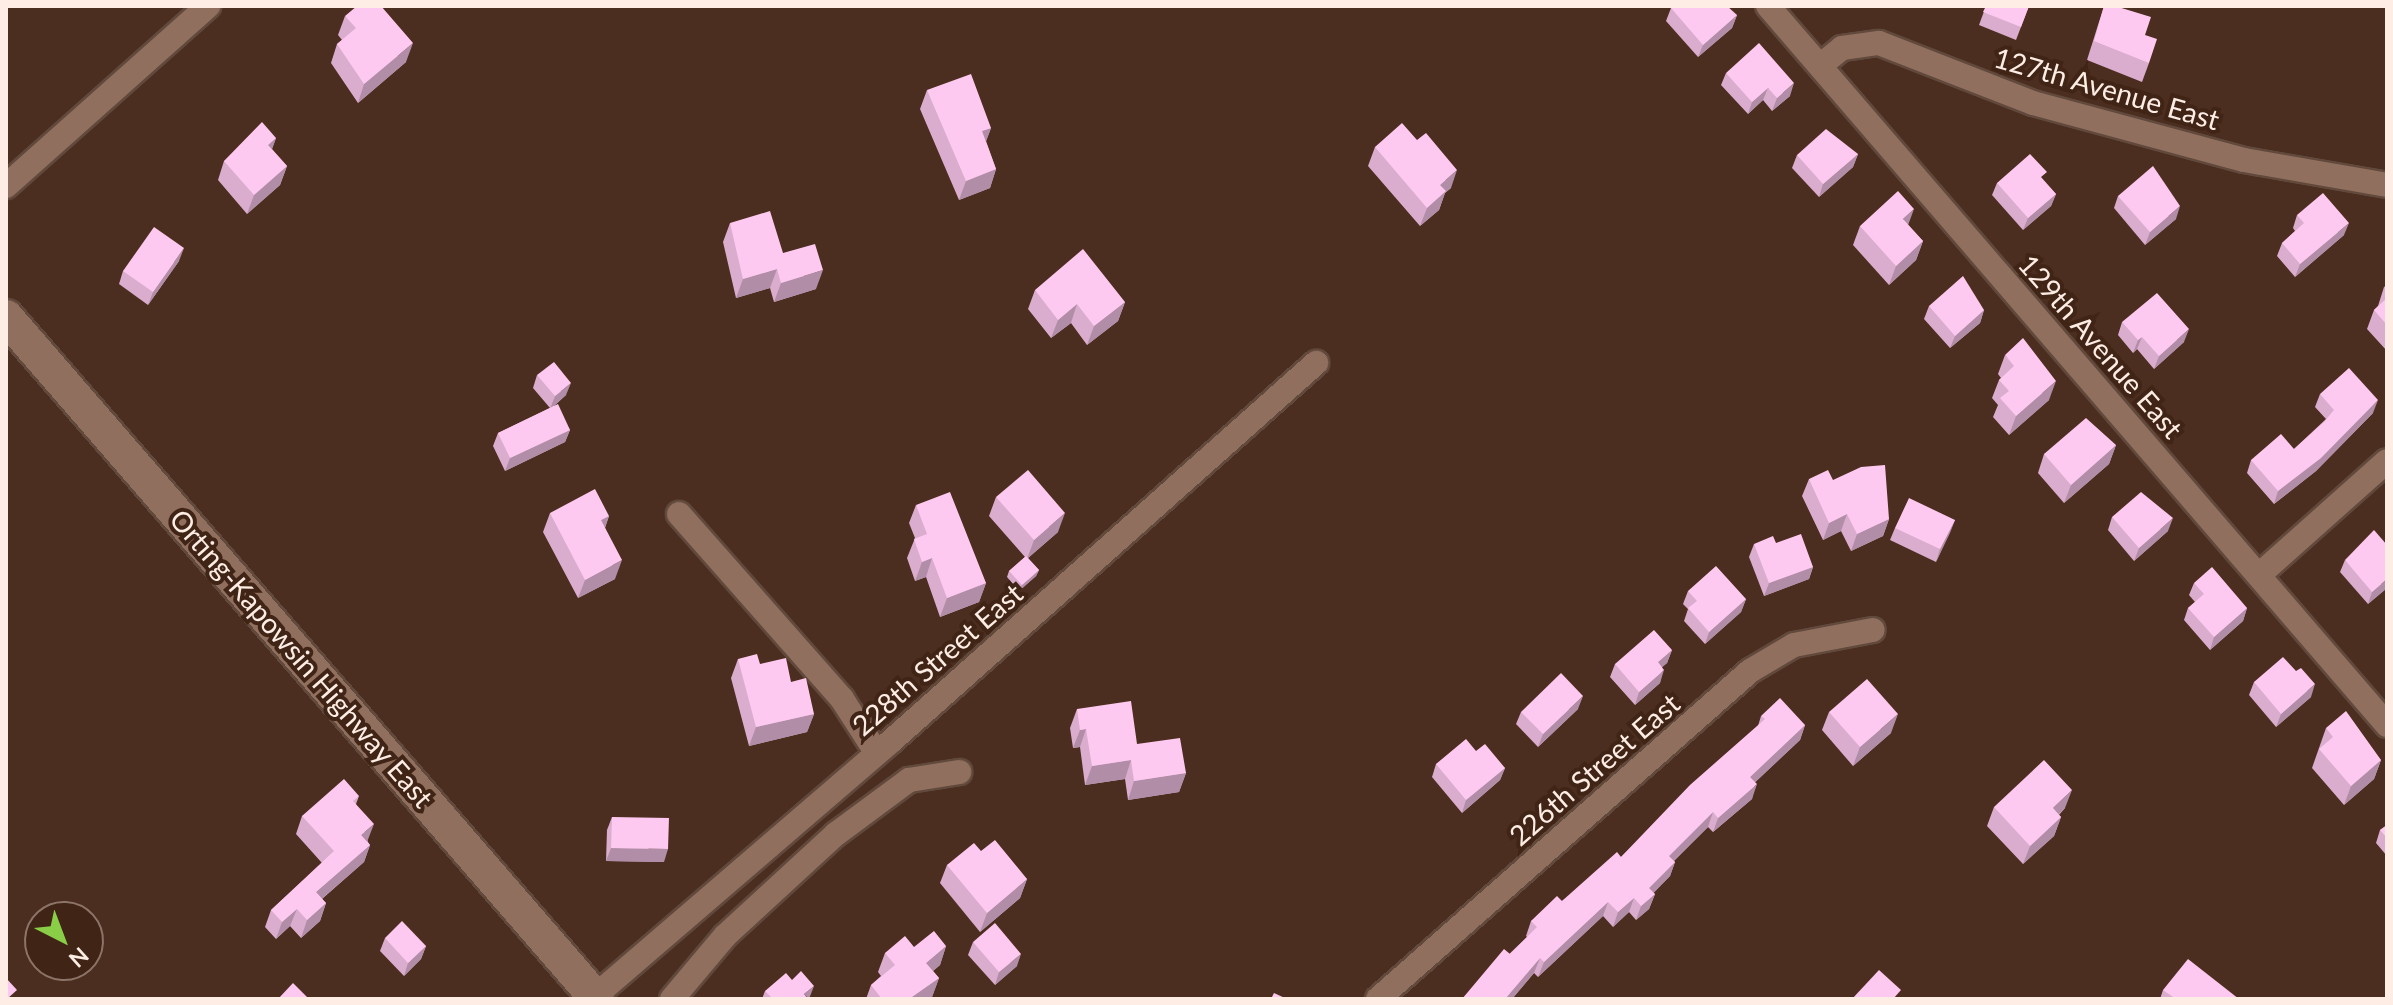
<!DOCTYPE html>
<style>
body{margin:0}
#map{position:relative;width:2393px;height:1005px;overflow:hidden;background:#4b2e1f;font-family:Lato,sans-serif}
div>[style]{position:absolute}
.roads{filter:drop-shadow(2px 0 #61493c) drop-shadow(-2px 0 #61493c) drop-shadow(0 2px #61493c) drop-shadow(0 -2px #61493c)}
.street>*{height:24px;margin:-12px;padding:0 12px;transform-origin:12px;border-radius:12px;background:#916f5f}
.secondary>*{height:34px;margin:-17px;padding:0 17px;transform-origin:17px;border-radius:17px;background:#916f5f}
.wall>*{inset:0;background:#daadce}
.shaded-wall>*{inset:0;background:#b28da8}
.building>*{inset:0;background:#fec9f0}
span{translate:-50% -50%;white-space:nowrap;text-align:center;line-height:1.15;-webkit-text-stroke:8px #402415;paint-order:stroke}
.street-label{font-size:28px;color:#fdede5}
.frame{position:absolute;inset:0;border:8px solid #fdede5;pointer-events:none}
.north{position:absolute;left:24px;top:901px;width:80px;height:80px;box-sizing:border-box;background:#402415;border:2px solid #8c7468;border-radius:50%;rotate:138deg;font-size:22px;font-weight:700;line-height:32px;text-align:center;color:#fdede5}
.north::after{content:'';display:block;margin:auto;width:28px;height:36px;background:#8ace48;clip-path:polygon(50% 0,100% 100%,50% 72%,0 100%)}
</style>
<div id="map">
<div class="roads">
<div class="street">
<i style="left:1768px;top:6px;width:949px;rotate:49.27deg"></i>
<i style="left:1821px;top:65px;width:27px;rotate:-39deg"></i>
<i style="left:1842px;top:48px;width:37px;rotate:-8deg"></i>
<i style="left:1879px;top:43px;width:165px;rotate:21.3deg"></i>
<i style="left:2033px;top:103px;width:219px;rotate:15.1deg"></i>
<i style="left:2244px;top:160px;width:145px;rotate:9.9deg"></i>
<i style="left:6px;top:186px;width:271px;rotate:-41.7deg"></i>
<i style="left:679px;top:514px;width:247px;rotate:48.6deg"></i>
<i style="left:842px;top:699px;width:63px;rotate:57.3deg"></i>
<i style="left:2259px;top:575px;width:171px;rotate:-41.7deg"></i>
<i style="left:595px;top:996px;width:388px;rotate:-40.7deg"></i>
<i style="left:889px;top:743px;width:572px;rotate:-41.67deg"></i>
<i style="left:672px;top:999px;width:82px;rotate:-49.9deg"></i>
<i style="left:725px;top:936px;width:151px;rotate:-42.6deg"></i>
<i style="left:836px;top:834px;width:91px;rotate:-36.5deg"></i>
<i style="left:909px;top:780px;width:51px;rotate:-9.1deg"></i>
<i style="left:1378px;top:999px;width:496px;rotate:-41.4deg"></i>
<i style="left:1750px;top:671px;width:51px;rotate:-30.6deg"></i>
<i style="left:1794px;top:645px;width:80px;rotate:-10.8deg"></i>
</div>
<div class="secondary">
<i style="left:6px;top:317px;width:902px;rotate:49.09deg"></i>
</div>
</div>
<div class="wall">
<i style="clip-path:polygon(1986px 6px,2029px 6px,2016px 40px,1979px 25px)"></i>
<i style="clip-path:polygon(2104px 6px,2145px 35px,2149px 63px,2142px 82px,2087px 60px)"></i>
<i style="clip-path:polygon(1671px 8px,1737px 15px,1732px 28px,1698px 57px,1666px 21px)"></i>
<i style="clip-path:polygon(345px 16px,406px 62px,358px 103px,331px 63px,337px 44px,342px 40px,338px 35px)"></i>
<i style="clip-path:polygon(1726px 73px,1790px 96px,1772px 111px,1763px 100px,1748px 114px,1721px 85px)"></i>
<i style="clip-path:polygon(927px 90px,991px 128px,986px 141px,996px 169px,990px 188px,959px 200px,920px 109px)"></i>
<i style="clip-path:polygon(276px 138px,272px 149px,287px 166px,280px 185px,247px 214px,218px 180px,224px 161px)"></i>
<i style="clip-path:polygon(1417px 140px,1451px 188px,1445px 193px,1439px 210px,1420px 226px,1368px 166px,1375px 147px)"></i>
<i style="clip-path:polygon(1858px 154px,1853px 167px,1819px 197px,1792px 168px,1797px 155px)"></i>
<i style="clip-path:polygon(2043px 180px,2056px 194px,2051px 206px,2023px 230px,1992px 195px,1997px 183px)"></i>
<i style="clip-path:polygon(2118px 196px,2176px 219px,2145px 245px,2114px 208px)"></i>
<i style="clip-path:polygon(2297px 215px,2344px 235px,2295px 277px,2277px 256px,2282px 243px,2295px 231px,2293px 228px)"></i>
<i style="clip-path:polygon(730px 223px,783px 253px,816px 289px,774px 302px,770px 288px,736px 298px,723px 242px)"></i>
<i style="clip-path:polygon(1908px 225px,1923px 241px,1916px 260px,1889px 285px,1853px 245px,1860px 226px)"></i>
<i style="clip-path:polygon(179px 261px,148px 305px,119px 284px,123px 271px)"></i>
<i style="clip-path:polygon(2387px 285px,2387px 351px,2367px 329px,2374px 310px,2378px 306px,2384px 287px)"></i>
<i style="clip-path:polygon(1035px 290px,1125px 302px,1118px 321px,1087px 345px,1071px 323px,1051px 338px,1028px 309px)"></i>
<i style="clip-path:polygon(1929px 306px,1984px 310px,1980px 323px,1950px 348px,1924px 319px)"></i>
<i style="clip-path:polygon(2122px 322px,2184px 342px,2154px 369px,2137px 349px,2133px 353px,2118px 335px)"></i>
<i style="clip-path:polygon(2005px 355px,2049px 400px,2009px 435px,1993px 417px,1998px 405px,1992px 398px,1999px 380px,2001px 378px,1998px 374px)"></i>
<i style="clip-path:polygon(537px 375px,566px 395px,554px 406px,570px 430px,565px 442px,505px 471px,493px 446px,498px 433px,550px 408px,533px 388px)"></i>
<i style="clip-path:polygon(2320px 394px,2373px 413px,2316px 471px,2274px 504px,2247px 473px,2251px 460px,2294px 449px,2326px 419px,2315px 407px)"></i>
<i style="clip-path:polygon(2116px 445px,2109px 464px,2064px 503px,2038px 473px,2044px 454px)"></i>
<i style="clip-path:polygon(1809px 479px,1833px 480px,1889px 519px,1883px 536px,1851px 551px,1841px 531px,1823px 540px,1802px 496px)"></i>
<i style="clip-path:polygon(996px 497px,1058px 532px,1028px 558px,1039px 570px,1036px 576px,1019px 591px,1007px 577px,1009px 571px,1025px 557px,989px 516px)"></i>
<i style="clip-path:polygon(916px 505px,986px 583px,979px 602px,940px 617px,926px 577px,915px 581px,907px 558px,915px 538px,909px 523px)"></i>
<i style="clip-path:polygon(550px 513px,609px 516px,605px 528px,615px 579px,578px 598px,543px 532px)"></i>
<i style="clip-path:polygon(2112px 517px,2168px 531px,2134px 561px,2108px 530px)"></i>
<i style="clip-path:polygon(1955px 520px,1936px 562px,1890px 540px,1895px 528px)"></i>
<i style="clip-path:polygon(1754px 544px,1813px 567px,1809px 579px,1764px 596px,1749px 557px)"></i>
<i style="clip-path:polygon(2345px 560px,2387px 588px,2368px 604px,2340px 572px)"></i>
<i style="clip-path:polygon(2194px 583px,2247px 608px,2243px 621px,2210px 650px,2184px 620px,2188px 608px,2195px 602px,2189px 595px)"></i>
<i style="clip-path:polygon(1688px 591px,1746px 599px,1741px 612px,1705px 644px,1684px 621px,1688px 609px,1683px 604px)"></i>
<i style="clip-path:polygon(1672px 650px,1667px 663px,1662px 667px,1660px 683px,1635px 705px,1610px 677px,1615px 664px)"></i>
<i style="clip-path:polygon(738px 659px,760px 664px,791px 682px,814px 714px,807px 732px,749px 746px,731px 678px)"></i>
<i style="clip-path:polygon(2296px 671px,2311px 697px,2276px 727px,2249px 695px,2254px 682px)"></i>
<i style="clip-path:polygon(1077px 709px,1186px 773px,1179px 792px,1128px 800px,1125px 779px,1085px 785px,1080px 747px,1073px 748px,1070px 728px)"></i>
<i style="clip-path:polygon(1578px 709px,1538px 747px,1516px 724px,1521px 712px)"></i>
<i style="clip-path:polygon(1829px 712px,1891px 733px,1853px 766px,1822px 730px)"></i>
<i style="clip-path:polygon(1761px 716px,1805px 725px,1800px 740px,1755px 782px,1752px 799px,1713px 832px,1708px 827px,1674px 861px,1675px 862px,1670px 876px,1653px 893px,1655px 894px,1649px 909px,1636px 920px,1629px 912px,1613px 927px,1603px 916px,1538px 977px,1534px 973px,1512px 999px,1462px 999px,1527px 937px,1526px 936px,1531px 921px,1562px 901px,1621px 857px,1758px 726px)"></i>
<i style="clip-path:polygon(2326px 728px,2381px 760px,2374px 779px,2344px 805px,2312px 768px)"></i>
<i style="clip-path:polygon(1476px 751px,1505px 768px,1500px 780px,1462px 813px,1432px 777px,1436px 764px)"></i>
<i style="clip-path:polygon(359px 796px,356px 804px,368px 842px,370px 845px,364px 862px,322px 899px,326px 903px,320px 921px,301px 938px,290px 926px,276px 939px,265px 927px,271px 910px,322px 863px,296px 834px,302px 816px)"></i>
<i style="clip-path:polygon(1994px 807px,2065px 808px,2059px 815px,2061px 817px,2054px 836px,2023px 864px,1987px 826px)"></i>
<i style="clip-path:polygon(612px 817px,664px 862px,606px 861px,607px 830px)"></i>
<i style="clip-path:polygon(2387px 825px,2387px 856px,2376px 843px,2380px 830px)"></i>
<i style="clip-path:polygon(981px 851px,1027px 879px,1020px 898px,980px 932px,940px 883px,947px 865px)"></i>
<i style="clip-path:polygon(385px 938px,426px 946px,421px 959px,404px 976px,380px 951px)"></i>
<i style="clip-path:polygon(973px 942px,1017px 966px,995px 985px,968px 955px)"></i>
<i style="clip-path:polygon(946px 946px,940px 965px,933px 971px,939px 978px,932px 997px,929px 999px,866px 999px,871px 985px,881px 976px,878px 972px,885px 953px,914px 947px)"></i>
<i style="clip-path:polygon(2163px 990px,2239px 999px,2160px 999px)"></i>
<i style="clip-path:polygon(765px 991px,809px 999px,762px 999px)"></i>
</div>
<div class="shaded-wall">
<i style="clip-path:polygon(1737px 15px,1732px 28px,1698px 57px,1703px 45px)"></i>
<i style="clip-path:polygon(413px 43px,406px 62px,358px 103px,364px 84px)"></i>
<i style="clip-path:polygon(1794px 83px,1790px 96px,1772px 111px,1777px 98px)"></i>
<i style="clip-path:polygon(1768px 88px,1763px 100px,1748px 114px,1752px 102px)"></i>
<i style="clip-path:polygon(991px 128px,984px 147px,982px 131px)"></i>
<i style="clip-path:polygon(276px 138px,269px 157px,268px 145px)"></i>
<i style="clip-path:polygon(1858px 154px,1853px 167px,1819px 197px,1823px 184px)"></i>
<i style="clip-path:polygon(287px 166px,280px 185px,247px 214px,254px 195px)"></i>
<i style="clip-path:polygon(996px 169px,990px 188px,959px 200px,966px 181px)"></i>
<i style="clip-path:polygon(1457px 170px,1451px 188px,1445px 193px,1439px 210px,1420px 226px,1427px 208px,1440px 185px)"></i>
<i style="clip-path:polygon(2056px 194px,2051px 206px,2023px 230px,2028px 218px)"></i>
<i style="clip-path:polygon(2180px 206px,2176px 219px,2145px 245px,2150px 232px)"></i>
<i style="clip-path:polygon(1914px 209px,1907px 228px,1903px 219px)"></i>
<i style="clip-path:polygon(2349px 223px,2344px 235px,2295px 277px,2300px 264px)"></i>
<i style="clip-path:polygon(1923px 241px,1916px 260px,1889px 285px,1896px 266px)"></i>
<i style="clip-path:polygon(184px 248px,179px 261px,148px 305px,153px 292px)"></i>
<i style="clip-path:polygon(777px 269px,770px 288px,736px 298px,743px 279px)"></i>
<i style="clip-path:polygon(823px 270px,816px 289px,774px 302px,781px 283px)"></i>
<i style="clip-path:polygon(1125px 302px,1118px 321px,1087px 345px,1094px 326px)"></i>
<i style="clip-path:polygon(1077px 304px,1071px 323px,1051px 338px,1058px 320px)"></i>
<i style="clip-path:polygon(1984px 310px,1980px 323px,1950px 348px,1955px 336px)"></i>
<i style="clip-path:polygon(2189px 329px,2184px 342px,2154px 369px,2159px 356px)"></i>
<i style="clip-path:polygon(2142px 337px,2137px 349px,2133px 353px,2138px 340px)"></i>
<i style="clip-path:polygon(2056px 381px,2049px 400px,2009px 435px,2016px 416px)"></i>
<i style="clip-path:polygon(571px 383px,566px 395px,550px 409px,555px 396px)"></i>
<i style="clip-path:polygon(2378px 400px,2373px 413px,2316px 471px,2274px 504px,2278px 491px)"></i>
<i style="clip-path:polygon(570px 430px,565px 442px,505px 471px,510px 458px)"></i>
<i style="clip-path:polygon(2116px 445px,2109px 464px,2064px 503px,2071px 485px)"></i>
<i style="clip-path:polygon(1065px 513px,1058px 532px,1027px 559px,1034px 540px)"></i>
<i style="clip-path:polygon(1847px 514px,1841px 531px,1823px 540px,1829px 523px)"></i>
<i style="clip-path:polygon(609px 516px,602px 535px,601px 520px)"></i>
<i style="clip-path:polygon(2173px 518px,2168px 531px,2134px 561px,2139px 548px)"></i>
<i style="clip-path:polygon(1889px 519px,1883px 536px,1851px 551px,1857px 534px)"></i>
<i style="clip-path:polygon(1955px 520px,1950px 533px,1936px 562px,1940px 549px)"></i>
<i style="clip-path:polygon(932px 558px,926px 577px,915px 581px,922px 562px)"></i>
<i style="clip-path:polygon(622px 560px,615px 579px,578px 598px,585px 580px)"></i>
<i style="clip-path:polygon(1813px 567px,1809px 579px,1764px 596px,1769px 583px)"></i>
<i style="clip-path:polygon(1039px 570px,1036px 576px,1019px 591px,1022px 585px)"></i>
<i style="clip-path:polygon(2387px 579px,2387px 588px,2368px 604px,2372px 592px)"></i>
<i style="clip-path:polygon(986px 583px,979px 602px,940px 617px,947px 598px)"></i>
<i style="clip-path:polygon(1746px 599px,1741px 612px,1705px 644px,1709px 632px)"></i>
<i style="clip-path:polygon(2247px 608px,2243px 621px,2210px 650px,2214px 637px)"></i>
<i style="clip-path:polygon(1672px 650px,1667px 663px,1653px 675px,1658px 662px)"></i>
<i style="clip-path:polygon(1664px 670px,1660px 683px,1635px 705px,1639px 692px)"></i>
<i style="clip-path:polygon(2315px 684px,2311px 697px,2276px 727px,2281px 714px)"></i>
<i style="clip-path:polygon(1583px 696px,1578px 709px,1538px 747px,1543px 734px)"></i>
<i style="clip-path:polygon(814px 714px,807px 732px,749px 746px,756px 727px)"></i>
<i style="clip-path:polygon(1898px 714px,1891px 733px,1853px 766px,1860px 747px)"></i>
<i style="clip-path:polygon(1805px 725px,1800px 740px,1745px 792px,1750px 777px)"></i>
<i style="clip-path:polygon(1086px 729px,1080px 747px,1073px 748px,1080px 730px)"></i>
<i style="clip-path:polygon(1131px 760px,1125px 779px,1085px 785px,1092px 766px)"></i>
<i style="clip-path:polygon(2381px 760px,2374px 779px,2344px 805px,2351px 786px)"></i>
<i style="clip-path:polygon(1505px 768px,1500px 780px,1462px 813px,1466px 800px)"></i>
<i style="clip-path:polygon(1186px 773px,1179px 792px,1128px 800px,1134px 781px)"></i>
<i style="clip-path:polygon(1757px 784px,1752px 799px,1713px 832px,1718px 818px)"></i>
<i style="clip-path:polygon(2072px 790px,2065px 808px,2046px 827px,2053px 808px)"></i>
<i style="clip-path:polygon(1713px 812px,1708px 827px,1664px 870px,1669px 856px)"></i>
<i style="clip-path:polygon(2061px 817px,2054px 836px,2023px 864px,2030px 846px)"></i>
<i style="clip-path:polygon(374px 824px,367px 842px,361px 835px)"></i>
<i style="clip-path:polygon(370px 845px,364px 862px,310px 909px,316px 892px)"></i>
<i style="clip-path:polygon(611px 848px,668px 849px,664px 862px,606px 861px)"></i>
<i style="clip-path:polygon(1675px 862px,1670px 876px,1644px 903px,1649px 888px)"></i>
<i style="clip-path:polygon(1027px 879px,1020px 898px,980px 932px,987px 913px)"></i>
<i style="clip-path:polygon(1655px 894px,1649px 909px,1636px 920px,1641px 906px)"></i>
<i style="clip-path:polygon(1634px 898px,1629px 912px,1613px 927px,1618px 912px)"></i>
<i style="clip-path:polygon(1608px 902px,1603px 916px,1538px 977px,1544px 962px)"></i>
<i style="clip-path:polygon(326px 903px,320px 921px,301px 938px,307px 920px)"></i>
<i style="clip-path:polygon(297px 909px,290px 926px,276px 939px,282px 922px)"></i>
<i style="clip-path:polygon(426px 946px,421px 959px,404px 976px,408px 963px)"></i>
<i style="clip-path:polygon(946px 946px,940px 965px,920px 982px,926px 963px)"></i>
<i style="clip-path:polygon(1021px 954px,1017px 966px,995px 985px,999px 972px)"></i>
<i style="clip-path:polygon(1540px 958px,1534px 973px,1512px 999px,1505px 999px)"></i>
<i style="clip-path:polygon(939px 978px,932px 997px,929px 999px,909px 999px)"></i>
<i style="clip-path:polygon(814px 986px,809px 999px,804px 994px)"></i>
</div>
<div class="building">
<i style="clip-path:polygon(357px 6px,381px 6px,413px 43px,364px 84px,337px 44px,356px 28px,345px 16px)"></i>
<i style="clip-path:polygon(1673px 6px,1727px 6px,1737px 15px,1703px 45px,1671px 8px)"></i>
<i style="clip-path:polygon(1986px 6px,2029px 6px,2021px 27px,1983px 12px)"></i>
<i style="clip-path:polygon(2104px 6px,2115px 6px,2151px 17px,2145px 35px,2157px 39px,2149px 63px,2094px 41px)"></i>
<i style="clip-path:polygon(1759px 43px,1794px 83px,1777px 98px,1768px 88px,1752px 102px,1726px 73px)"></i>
<i style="clip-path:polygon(971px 74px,991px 128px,982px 131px,996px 169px,966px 181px,927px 90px)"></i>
<i style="clip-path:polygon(262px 122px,276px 138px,268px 145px,287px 166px,254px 195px,224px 161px)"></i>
<i style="clip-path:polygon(1402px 123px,1417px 140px,1426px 133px,1457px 170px,1440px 185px,1446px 191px,1427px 208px,1375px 147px)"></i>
<i style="clip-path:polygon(1826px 129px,1858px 154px,1823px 184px,1797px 155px)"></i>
<i style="clip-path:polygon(2030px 154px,2047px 172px,2041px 177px,2056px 194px,2028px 218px,1997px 183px)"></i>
<i style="clip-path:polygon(2153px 166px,2180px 206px,2150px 232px,2118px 196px)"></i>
<i style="clip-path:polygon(1898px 191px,1914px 209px,1903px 219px,1923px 241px,1896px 266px,1860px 226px)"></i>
<i style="clip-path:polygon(2323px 193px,2349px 223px,2300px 264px,2282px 243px,2304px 223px,2297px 215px)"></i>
<i style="clip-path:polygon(770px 211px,783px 253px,815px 244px,823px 270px,781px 283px,777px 269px,743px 279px,730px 223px)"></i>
<i style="clip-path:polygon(154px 227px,184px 248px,153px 292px,123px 271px)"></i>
<i style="clip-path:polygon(1083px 249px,1125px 302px,1094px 326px,1077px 304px,1058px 320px,1035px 290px)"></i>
<i style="clip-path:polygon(1963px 276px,1984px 310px,1955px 336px,1929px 306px)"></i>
<i style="clip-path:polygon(2157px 293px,2189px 329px,2159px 356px,2142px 337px,2138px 340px,2122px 322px)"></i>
<i style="clip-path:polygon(2387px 298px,2387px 325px,2374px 310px)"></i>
<i style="clip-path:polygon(2023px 338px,2056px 381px,2016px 416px,2000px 398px,2009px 391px,1999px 380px,2014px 366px,2005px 355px)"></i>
<i style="clip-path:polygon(554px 362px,571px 383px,555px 396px,537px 375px)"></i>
<i style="clip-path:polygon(2349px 368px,2378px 400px,2321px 458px,2278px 491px,2251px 460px,2281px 434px,2294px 449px,2324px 422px,2334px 410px,2320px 394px)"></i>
<i style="clip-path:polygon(558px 404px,570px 430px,510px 458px,498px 433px)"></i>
<i style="clip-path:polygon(2086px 418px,2116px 445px,2071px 485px,2044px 454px)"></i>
<i style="clip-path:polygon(1885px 465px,1889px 519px,1857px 534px,1847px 514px,1829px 523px,1809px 479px,1828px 470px,1833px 480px,1861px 467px)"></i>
<i style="clip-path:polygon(1028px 470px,1065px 513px,1034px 540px,996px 497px)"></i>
<i style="clip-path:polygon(595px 489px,609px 516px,601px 520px,622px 560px,585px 580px,550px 513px)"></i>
<i style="clip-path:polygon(950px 492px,986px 583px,947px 598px,932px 558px,922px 562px,914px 539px,927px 534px,916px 505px)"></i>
<i style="clip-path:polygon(2141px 492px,2173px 518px,2139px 548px,2112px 517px)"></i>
<i style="clip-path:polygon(1909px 498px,1955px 520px,1940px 549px,1895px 528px)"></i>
<i style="clip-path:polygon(2374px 530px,2387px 545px,2387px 579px,2372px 592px,2345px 560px)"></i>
<i style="clip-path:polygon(1801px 534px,1813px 567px,1769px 583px,1754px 544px,1773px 536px,1776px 543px)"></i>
<i style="clip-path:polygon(1026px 556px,1039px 570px,1022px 585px,1009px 571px)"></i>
<i style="clip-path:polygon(1716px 566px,1746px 599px,1709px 632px,1688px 608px,1697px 601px,1688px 591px)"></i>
<i style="clip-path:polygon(2212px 567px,2247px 608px,2214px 637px,2188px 608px,2204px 594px,2194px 583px)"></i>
<i style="clip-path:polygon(1654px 630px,1672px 650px,1658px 662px,1664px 670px,1639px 692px,1615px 664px)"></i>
<i style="clip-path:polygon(757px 654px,760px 664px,786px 658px,791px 682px,806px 678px,814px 714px,756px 727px,738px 659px)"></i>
<i style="clip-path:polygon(2283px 657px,2296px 671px,2301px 668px,2315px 684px,2281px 714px,2254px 682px)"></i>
<i style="clip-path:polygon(1561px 673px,1583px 696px,1543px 734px,1521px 712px)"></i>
<i style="clip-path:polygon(1867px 679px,1898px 714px,1860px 747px,1829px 712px)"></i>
<i style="clip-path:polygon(1780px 698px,1805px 725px,1750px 777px,1757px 784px,1718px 818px,1713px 812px,1669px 856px,1675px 862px,1649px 888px,1655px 894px,1641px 906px,1634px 898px,1618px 912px,1608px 902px,1544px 962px,1540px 958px,1505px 999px,1462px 999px,1504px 949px,1510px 954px,1537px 927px,1531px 921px,1557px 896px,1562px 901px,1617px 852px,1621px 857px,1690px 785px,1765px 719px,1761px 716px)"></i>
<i style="clip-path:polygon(1131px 701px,1137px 744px,1180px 738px,1186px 773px,1134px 781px,1131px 760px,1092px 766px,1086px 729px,1080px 730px,1077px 709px)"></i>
<i style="clip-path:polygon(2346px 711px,2381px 760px,2351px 786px,2319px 749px,2333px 737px,2326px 728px)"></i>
<i style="clip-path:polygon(1466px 739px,1476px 751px,1485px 744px,1505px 768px,1466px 800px,1436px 764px)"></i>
<i style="clip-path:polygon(2044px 760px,2072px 790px,2053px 808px,2061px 817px,2030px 846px,1994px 807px)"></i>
<i style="clip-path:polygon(344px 779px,359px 796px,353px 801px,374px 824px,361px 835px,370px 845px,316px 892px,326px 903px,307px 920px,297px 909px,282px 922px,271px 910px,334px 851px,302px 816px)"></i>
<i style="clip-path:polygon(612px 817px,669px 818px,668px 849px,611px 848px)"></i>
<i style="clip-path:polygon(2387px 825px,2387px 838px,2380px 830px)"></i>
<i style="clip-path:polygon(995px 840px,1027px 879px,987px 913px,947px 865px,974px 843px,981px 851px)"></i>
<i style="clip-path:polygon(402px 921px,426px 946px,408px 963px,385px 938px)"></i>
<i style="clip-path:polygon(995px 923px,1021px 954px,999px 972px,973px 942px)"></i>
<i style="clip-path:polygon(934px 931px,946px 946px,926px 963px,939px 978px,909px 999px,882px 999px,871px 985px,895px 965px,885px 953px,905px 936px,914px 947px)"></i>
<i style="clip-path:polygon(2188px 959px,2239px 999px,2176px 999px,2163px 990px)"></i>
<i style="clip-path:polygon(1879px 970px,1901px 990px,1893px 999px,1852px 999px)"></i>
<i style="clip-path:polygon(801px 971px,814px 986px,804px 994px,808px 999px,773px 999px,765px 991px,786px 973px,792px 980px)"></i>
<i style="clip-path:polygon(6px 978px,17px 990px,7px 999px,6px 999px)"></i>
<i style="clip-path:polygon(293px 983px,309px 999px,278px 999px)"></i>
<i style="clip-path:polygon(1274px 993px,1287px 999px,1271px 999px)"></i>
</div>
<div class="street-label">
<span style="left:2107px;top:88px;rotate:16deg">127th Avenue East</span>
<span style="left:2101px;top:346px;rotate:49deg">129th Avenue East</span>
<span style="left:302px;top:658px;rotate:49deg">Orting-Kapowsin Highway East</span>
<span style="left:937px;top:659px;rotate:-41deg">228th Street East</span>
<span style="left:1594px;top:769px;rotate:-41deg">226th Street East</span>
</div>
<div class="frame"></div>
<div class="north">N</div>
</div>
